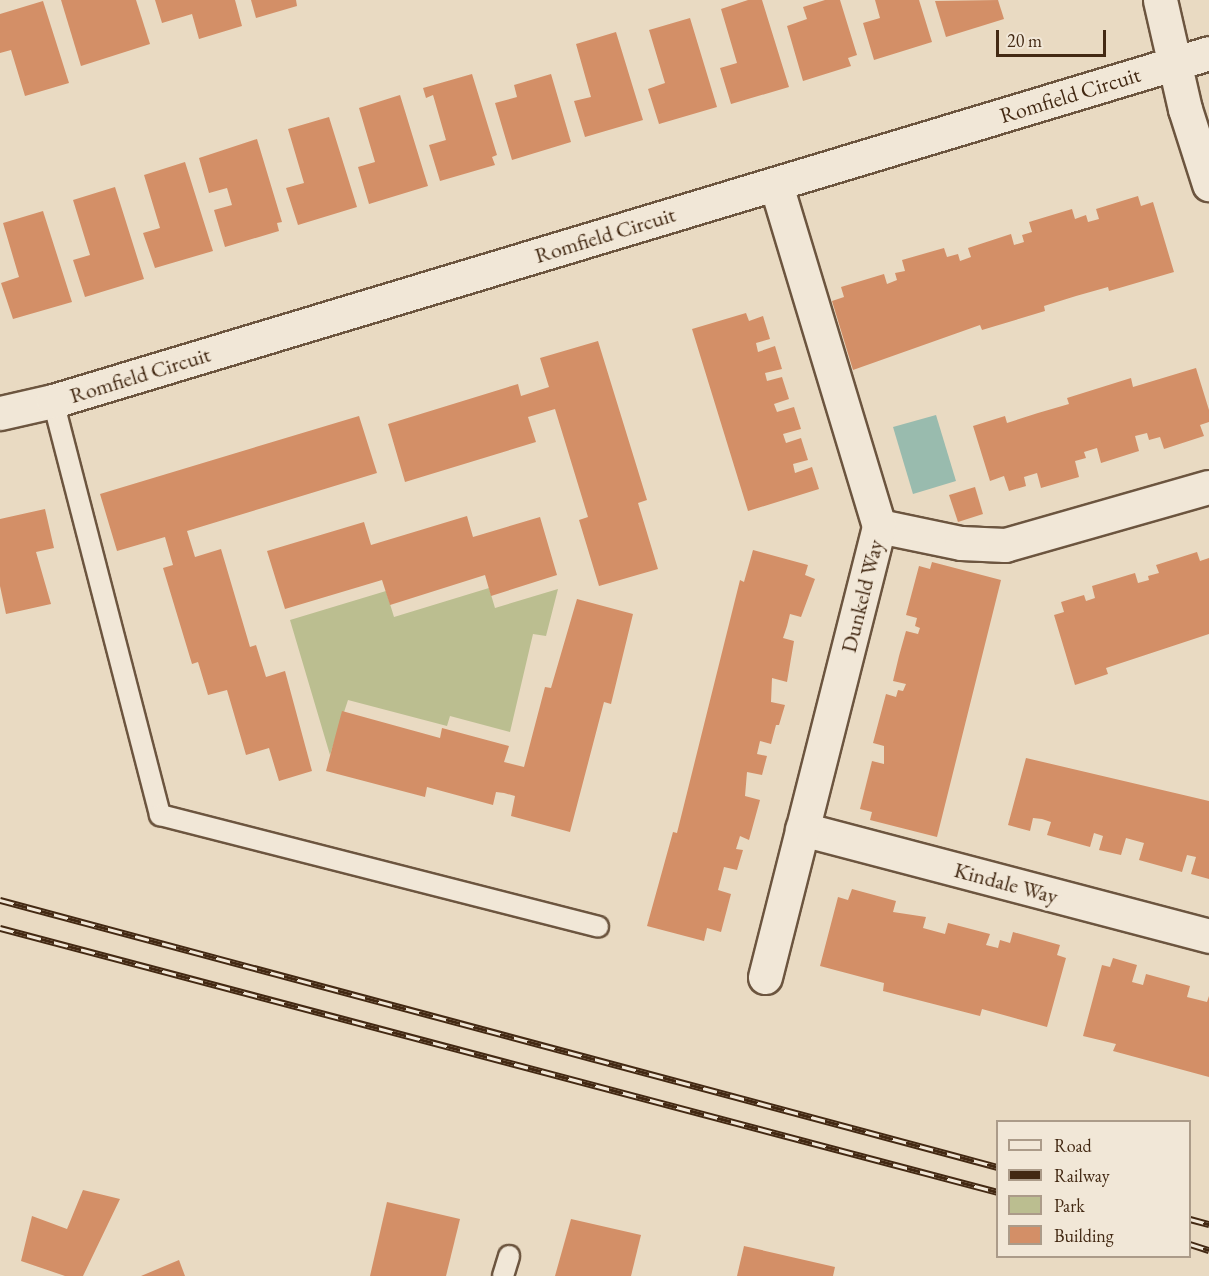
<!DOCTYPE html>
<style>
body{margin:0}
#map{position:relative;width:1209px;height:1276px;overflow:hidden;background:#e9dac2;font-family:"EB Garamond",serif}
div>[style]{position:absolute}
.green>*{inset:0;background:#bbbe90}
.water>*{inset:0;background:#99bbae}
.building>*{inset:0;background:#d38f67}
.roads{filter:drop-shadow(2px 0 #6c553f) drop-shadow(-2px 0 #6c553f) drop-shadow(0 2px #6c553f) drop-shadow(0 -2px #6c553f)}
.service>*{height:20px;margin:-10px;padding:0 10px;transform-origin:10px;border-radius:10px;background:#f1e7d7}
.minor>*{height:33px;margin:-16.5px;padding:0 16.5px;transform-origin:16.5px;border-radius:16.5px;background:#f1e7d7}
.rail>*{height:7px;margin-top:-3.5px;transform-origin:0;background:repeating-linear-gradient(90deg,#f1e7d7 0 14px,#432913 0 28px);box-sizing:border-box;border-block:2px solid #432913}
span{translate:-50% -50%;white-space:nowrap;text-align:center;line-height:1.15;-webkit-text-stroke:6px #f1e7d7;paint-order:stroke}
.street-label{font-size:22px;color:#432913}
.legend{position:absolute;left:996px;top:1120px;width:195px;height:138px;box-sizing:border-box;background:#f1e7d7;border:2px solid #ab9b89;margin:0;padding:8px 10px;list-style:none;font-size:18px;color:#432913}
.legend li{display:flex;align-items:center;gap:12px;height:30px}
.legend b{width:30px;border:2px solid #ab9b89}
.scale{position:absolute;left:996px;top:30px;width:110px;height:27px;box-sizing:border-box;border:3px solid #432913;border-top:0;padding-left:8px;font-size:18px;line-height:21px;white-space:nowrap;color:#432913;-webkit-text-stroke:4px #f1e7d7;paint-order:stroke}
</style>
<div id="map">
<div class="green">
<i style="clip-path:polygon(489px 588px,495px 608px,558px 589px,546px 636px,533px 634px,510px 732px,450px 716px,447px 726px,348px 700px,330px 755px,290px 620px,386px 591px,394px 617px)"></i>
</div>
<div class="water">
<i style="clip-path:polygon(936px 415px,956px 481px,913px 494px,893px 427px)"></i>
</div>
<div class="building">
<i style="clip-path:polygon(61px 0,136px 0,150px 44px,81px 66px)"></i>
<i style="clip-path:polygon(155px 0,235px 0,242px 26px,199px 39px,192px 14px,162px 23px)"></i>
<i style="clip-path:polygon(251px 0,296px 0,297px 6px,256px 18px)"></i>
<i style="clip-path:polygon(748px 0,762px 0,789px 87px,731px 104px,720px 68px,737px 63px,721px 9px)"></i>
<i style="clip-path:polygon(825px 0,840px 0,857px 55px,848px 58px,851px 66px,803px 81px,787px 26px,807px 19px,803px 7px)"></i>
<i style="clip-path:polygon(875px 0,919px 0,932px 42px,874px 60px,863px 23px,880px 18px)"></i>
<i style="clip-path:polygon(998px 0,1004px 19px,946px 37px,935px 1px)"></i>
<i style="clip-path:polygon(43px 1px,69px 83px,25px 96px,11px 50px,0 53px,0 14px)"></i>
<i style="clip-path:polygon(690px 18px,717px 107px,659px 124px,648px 89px,665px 83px,649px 30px)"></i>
<i style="clip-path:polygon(616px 32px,643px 120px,585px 137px,574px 101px,591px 97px,576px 44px)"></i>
<i style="clip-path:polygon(472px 74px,497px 155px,492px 157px,495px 165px,440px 181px,429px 145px,446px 140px,433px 95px,426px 98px,423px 88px)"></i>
<i style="clip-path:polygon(551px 74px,571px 142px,512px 160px,495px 103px,517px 97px,514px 85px)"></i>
<i style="clip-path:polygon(400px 95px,428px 186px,369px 204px,358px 167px,375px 162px,359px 108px)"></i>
<i style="clip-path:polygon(329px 117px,357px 207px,298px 225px,286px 188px,304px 183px,288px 129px)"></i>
<i style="clip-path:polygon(257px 139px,282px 222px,277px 223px,279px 231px,225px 247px,214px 210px,232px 205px,227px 188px,209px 193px,199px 158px)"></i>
<i style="clip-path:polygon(185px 162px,213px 251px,155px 268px,143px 233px,160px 228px,144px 175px)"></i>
<i style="clip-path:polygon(115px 187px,144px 279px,85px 297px,73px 260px,90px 255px,73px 200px)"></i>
<i style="clip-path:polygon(1138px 196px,1141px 206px,1153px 202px,1174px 272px,1109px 291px,1108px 287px,1076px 296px,1044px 306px,1045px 311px,982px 330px,980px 325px,853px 370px,832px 301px,844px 297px,841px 287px,884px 274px,887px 284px,897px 280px,895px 273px,905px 271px,902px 260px,944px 248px,947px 257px,958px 254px,960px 261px,971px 257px,968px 248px,1011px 234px,1014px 245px,1024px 242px,1022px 235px,1032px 232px,1029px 222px,1072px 209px,1075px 219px,1086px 215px,1088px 222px,1099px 219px,1096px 209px)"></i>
<i style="clip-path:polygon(43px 211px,72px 302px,13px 319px,1px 283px,19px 277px,3px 223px)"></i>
<i style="clip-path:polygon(746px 313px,749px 321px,763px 316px,770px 339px,756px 343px,758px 352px,775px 346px,782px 369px,765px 373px,767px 381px,782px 377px,789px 399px,774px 404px,777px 412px,794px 407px,801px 429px,783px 434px,786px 443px,801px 438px,808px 460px,793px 464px,795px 473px,812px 467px,819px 489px,748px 511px,692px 329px)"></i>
<i style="clip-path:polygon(598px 341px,647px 500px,638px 503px,658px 569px,599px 586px,579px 520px,588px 517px,555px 409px,528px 417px,536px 442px,405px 482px,388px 424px,518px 384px,521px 396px,549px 387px,540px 358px)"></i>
<i style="clip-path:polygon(1196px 368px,1209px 410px,1209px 422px,1200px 425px,1204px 436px,1164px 449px,1160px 437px,1149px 440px,1147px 433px,1135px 436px,1139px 451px,1101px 463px,1097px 448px,1084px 452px,1086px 458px,1075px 461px,1079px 477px,1041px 488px,1037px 473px,1024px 477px,1026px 486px,1009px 491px,1004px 476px,990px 481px,973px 426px,1005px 416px,1007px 423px,1038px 413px,1069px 404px,1067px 398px,1131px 378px,1133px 387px)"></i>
<i style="clip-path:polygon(359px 416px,377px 473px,187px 531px,195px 557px,221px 549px,250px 647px,256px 645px,266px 677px,285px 671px,312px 771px,279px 781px,269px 748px,246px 755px,227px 690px,208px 695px,198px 662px,192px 664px,163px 568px,173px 565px,165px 537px,117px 551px,100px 494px)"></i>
<i style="clip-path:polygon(975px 487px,983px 514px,958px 522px,949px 495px)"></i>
<i style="clip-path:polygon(45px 509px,54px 548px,36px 552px,51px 604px,6px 614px,0 586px,0 519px)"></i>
<i style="clip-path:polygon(467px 516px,473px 537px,540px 517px,557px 575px,491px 596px,485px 575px,390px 605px,382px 580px,285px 609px,267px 551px,364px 522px,371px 545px)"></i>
<i style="clip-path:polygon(753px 550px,808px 565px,805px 575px,815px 579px,801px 617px,790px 614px,787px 626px,783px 638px,794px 641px,787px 682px,772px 678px,771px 702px,785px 705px,779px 725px,776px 725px,771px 744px,760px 741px,757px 754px,767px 756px,762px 775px,747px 772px,745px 796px,760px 800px,749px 840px,740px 836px,736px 849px,743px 850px,737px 870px,724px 867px,718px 890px,731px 894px,721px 932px,707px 928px,704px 941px,647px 926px,673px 832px,677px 833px,740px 580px,744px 582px)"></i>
<i style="clip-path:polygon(1197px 552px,1200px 561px,1209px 558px,1209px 634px,1106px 668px,1108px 674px,1075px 685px,1054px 615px,1064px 612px,1061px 602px,1084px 595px,1086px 601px,1095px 598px,1092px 586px,1135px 573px,1138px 583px,1149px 580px,1148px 576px,1159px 573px,1156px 565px)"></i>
<i style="clip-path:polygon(932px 562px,1001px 580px,937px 837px,870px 820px,872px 812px,860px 809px,872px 761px,884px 764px,884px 746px,873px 743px,886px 694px,896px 697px,898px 690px,903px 691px,906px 684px,893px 681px,899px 656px,906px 631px,918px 634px,920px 628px,915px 626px,917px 618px,906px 615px,919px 566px,930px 569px)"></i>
<i style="clip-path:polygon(577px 599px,633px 614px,611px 704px,604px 702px,570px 832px,511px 816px,515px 796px,504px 793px,496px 792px,493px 805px,427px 787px,425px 797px,326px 771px,342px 711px,440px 738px,442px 728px,509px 746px,504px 762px,524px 767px,545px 687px,551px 688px)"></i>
<i style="clip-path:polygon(1026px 758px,1209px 801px,1209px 879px,1191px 874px,1196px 857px,1187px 855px,1182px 872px,1139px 860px,1144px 843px,1126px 838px,1121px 855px,1099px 850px,1103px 836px,1094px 833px,1090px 847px,1047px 835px,1051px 822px,1042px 819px,1033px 818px,1030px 831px,1008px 825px)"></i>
<i style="clip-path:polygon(852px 889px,896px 901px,893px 912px,926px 917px,923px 928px,945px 934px,948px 923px,990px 934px,986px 945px,998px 948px,1000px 940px,1010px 943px,1013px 932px,1060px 945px,1057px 955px,1066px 958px,1047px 1027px,982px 1009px,980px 1016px,883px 991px,884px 983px,820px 966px,838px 897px,848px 900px)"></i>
<i style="clip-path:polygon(1113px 958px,1137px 965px,1132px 982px,1143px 985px,1146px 974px,1190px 986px,1187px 997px,1207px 1002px,1209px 996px,1209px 1077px,1113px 1051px,1116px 1044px,1083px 1036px,1102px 965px,1110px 967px)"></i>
<i style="clip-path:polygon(83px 1190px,120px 1199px,83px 1276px,65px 1276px,21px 1261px,32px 1216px,67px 1229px)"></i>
<i style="clip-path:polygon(387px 1202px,460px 1219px,446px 1276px,370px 1276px)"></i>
<i style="clip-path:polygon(571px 1219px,641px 1235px,631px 1276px,555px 1276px)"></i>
<i style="clip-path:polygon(744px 1246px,835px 1267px,833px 1276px,737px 1276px)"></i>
<i style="clip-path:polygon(179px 1260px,185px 1276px,141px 1276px)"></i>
</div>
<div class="roads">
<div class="service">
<i style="left:53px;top:401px;width:428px;rotate:75.5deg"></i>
<i style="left:160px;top:815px;width:452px;rotate:14.3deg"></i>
<i style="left:503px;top:1276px;width:21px;rotate:-73deg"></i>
</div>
<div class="minor">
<i style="left:1160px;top:0;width:112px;rotate:77.1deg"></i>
<i style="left:1185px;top:109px;width:79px;rotate:72.3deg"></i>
<i style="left:0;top:413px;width:54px;rotate:-12.8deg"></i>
<i style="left:53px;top:401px;width:1207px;rotate:-16.75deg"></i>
<i style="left:879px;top:526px;width:84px;rotate:11.7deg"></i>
<i style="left:961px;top:543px;width:44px;rotate:2.6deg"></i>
<i style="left:1005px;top:545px;width:212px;rotate:-15.9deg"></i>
<i style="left:802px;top:829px;width:421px;rotate:14.7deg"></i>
<i style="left:765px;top:977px;width:465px;rotate:-75.8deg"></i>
<i style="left:879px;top:526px;width:357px;rotate:-106.8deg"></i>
</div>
</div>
<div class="rail">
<i style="left:0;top:900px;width:1033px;rotate:14.98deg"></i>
<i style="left:0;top:928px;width:1032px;rotate:14.82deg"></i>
<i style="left:1190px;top:1219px;width:20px;rotate:15deg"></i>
<i style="left:1190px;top:1244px;width:20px;rotate:18deg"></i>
</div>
<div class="street-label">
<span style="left:1070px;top:95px;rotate:-17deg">Romfield Circuit</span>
<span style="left:605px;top:235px;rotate:-17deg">Romfield Circuit</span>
<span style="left:140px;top:375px;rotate:-17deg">Romfield Circuit</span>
<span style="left:862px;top:596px;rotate:-76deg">Dunkeld Way</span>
<span style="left:1006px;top:883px;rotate:15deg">Kindale Way</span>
</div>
<ul class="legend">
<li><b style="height:8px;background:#f1e7d7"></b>Road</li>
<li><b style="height:8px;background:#432913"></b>Railway</li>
<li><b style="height:16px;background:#bbbe90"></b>Park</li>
<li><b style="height:16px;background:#d38f67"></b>Building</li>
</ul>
<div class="scale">20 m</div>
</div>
